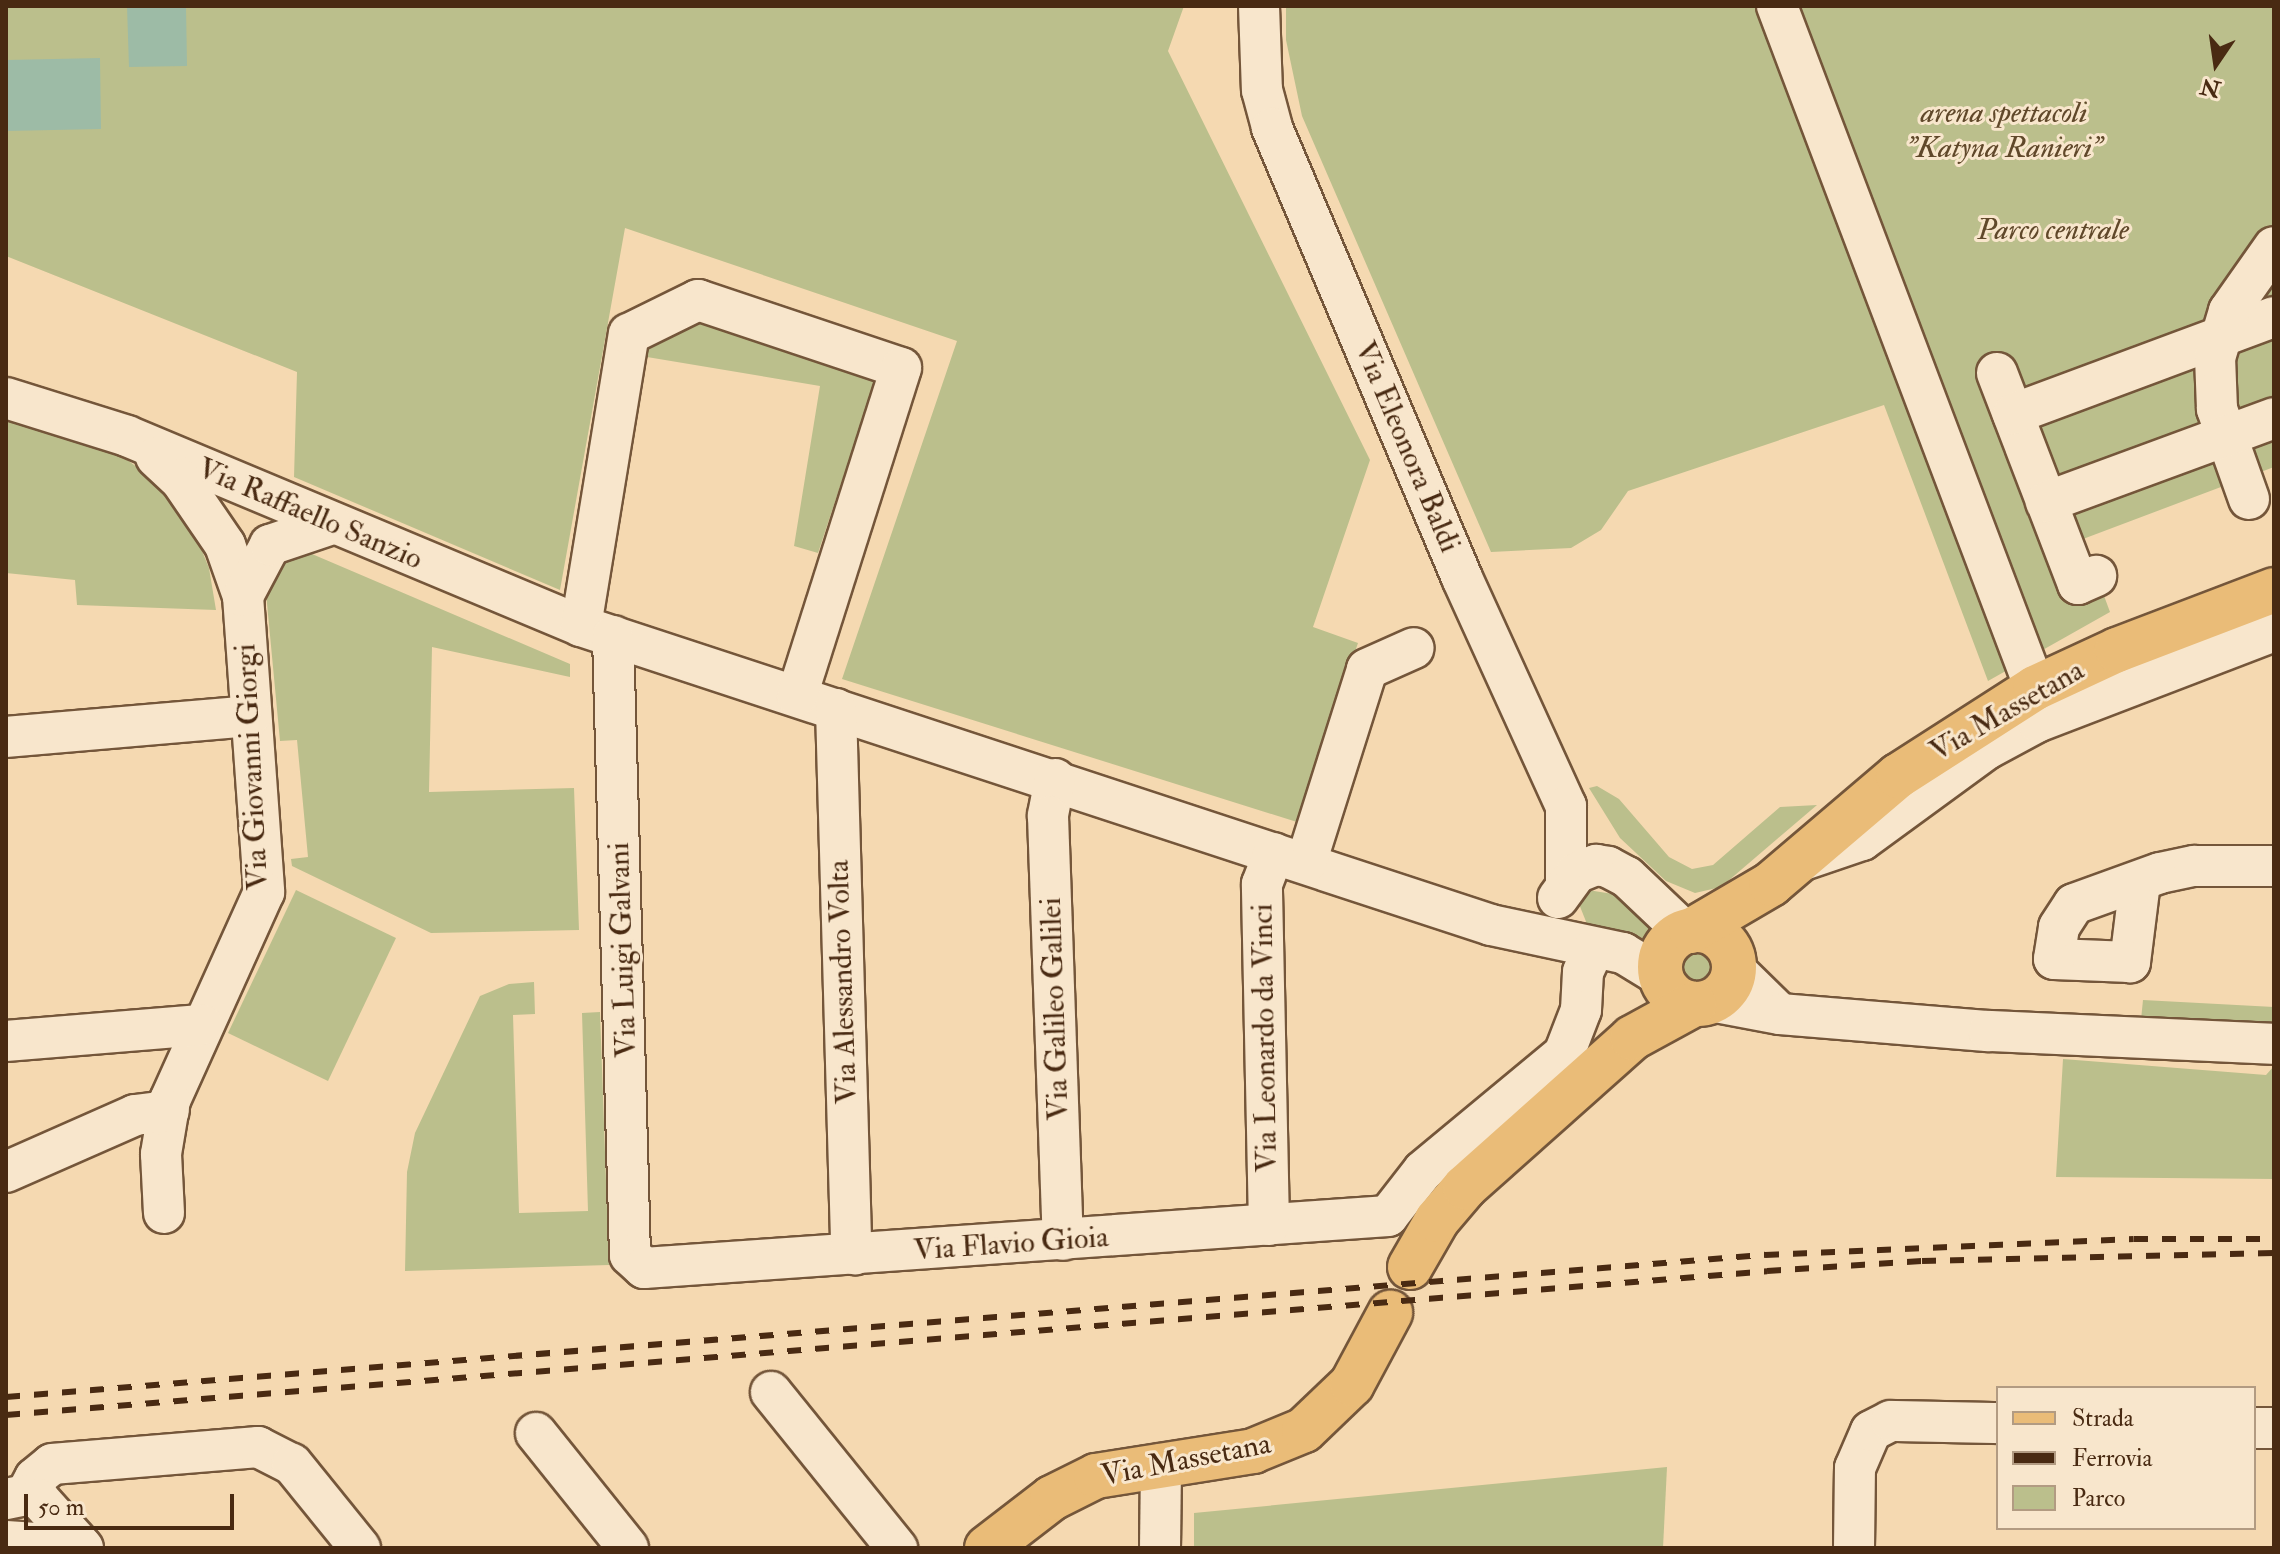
<!DOCTYPE html>
<style>
body{margin:0}
#map{position:relative;width:2280px;height:1554px;overflow:hidden;background:#f5d9b1;font-family:"IM FELL Double Pica",serif}
div>[style]{position:absolute}
.green>*{inset:0;background:#bbbf8c}
.round{border-radius:50%}
.water>*{inset:0;background:#9dbba6}
.roads{filter:drop-shadow(2px 0 #74563a) drop-shadow(-2px 0 #74563a) drop-shadow(0 2px #74563a) drop-shadow(0 -2px #74563a)}
.minor>*{height:40px;margin:-20px;padding:0 20px;transform-origin:20px;border-radius:20px;background:#f8e6cc}
.major>*{height:44px;margin:-22px;padding:0 22px;transform-origin:22px;border-radius:22px;background:#eabc78}
.major>.ring{margin:-22px;padding:0;box-sizing:content-box;background:none;border:44px solid #eabc78;border-radius:50%}
.rail>*{height:6px;margin-top:-3px;transform-origin:0;background:repeating-linear-gradient(90deg,#492a12 0 14px,transparent 0 28px)}
span{translate:-50% -50%;white-space:nowrap;text-align:center;line-height:1.15;-webkit-text-stroke:6px #f8e6cc;paint-order:stroke}
.park-label{font-size:30px;color:#60482a;font-style:italic}
.street-label{font-size:30px;color:#492a12}
.frame{position:absolute;inset:0;border:8px solid #492a12;pointer-events:none}
.legend{position:absolute;left:1996px;top:1386px;width:260px;height:144px;box-sizing:border-box;background:#f8e6cc;border:2px solid #b29b82;margin:0;padding:10px 14px;list-style:none;font-size:24px;color:#492a12}
.legend li{display:flex;align-items:center;gap:16px;height:40px}
.legend b{width:40px;border:2px solid #b29b82}
.north{position:absolute;left:2176px;top:24px;width:80px;height:80px;-webkit-text-stroke:6px #f8e6cc;paint-order:stroke;rotate:193deg;font-size:22px;font-weight:700;line-height:32px;text-align:center;color:#492a12}
.north::after{content:'';display:block;margin:auto;width:28px;height:36px;background:#492a12;clip-path:polygon(50% 0,100% 100%,50% 72%,0 100%)}
.scale{position:absolute;left:24px;top:1494px;width:210px;height:36px;box-sizing:border-box;border:4px solid #492a12;border-top:0;padding-left:10px;font-size:24px;line-height:28px;white-space:nowrap;color:#492a12;-webkit-text-stroke:6px #f8e6cc;paint-order:stroke}
</style>
<div id="map">
<div class="green">
<i style="clip-path:polygon(6px 6px,1184px 6px,1168px 51px,1370px 460px,1313px 627px,1358px 643px,1297px 822px,842px 679px,957px 341px,625px 228px,560px 590px,294px 477px,297px 372px,6px 256px)"></i>
<i style="clip-path:polygon(1286px 6px,2274px 6px,2274px 467px,2083px 539px,2110px 612px,1988px 681px,1884px 405px,1628px 491px,1601px 530px,1571px 548px,1491px 552px,1302px 116px,1286px 40px)"></i>
<i style="clip-path:polygon(702px 319px,876px 378px,818px 553px,794px 546px,820px 386px,647px 357px,647px 345px)"></i>
<i style="clip-path:polygon(6px 415px,115px 451px,145px 473px,193px 529px,209px 568px,216px 610px,77px 605px,75px 580px,6px 573px)"></i>
<i style="clip-path:polygon(312px 554px,570px 664px,570px 677px,432px 647px,429px 792px,574px 788px,579px 930px,431px 933px,292px 866px,291px 859px,308px 857px,297px 740px,280px 741px,266px 593px,276px 568px,286px 560px)"></i>
<i style="clip-path:polygon(1597px 786px,1619px 799px,1669px 857px,1692px 869px,1713px 865px,1780px 807px,1817px 805px,1721px 887px,1695px 893px,1666px 881px,1620px 838px,1589px 788px)"></i>
<i style="clip-path:polygon(296px 890px,396px 938px,328px 1081px,228px 1033px)"></i>
<i style="clip-path:polygon(1588px 890px,1619px 895px,1651px 927px,1646px 939px,1587px 924px,1579px 904px)"></i>
<i class="round" style="left:1676px;top:946px;width:42px;height:42px"></i>
<i style="clip-path:polygon(534px 982px,535px 1014px,513px 1015px,519px 1213px,588px 1211px,582px 1013px,600px 1012px,609px 1265px,405px 1271px,407px 1172px,415px 1133px,480px 996px,509px 984px)"></i>
<i style="clip-path:polygon(2143px 1000px,2274px 1007px,2274px 1030px,2141px 1020px)"></i>
<i style="clip-path:polygon(2063px 1059px,2266px 1075px,2274px 1066px,2274px 1179px,2056px 1177px)"></i>
<i style="clip-path:polygon(1667px 1467px,1663px 1548px,1194px 1548px,1194px 1513px)"></i>
</div>
<div class="water">
<i style="clip-path:polygon(127px 6px,186px 6px,187px 66px,129px 67px)"></i>
<i style="clip-path:polygon(100px 58px,101px 129px,6px 131px,6px 60px)"></i>
</div>
<div class="roads">
<div class="minor">
<i style="left:1259px;top:6px;width:84px;rotate:88deg"></i>
<i style="left:1262px;top:90px;width:39px;rotate:75deg"></i>
<i style="left:1272px;top:128px;width:488px;rotate:67.1deg"></i>
<i style="left:1462px;top:578px;width:251px;rotate:65.5deg"></i>
<i style="left:1566px;top:806px;width:77px;rotate:90deg"></i>
<i style="left:1777px;top:6px;width:729px;rotate:69.28deg"></i>
<i style="left:1997px;top:373px;width:226px;rotate:69deg"></i>
<i style="left:2078px;top:584px;width:20px;rotate:-24deg"></i>
<i style="left:6px;top:398px;width:127px;rotate:17.4deg"></i>
<i style="left:127px;top:436px;width:492px;rotate:22.7deg"></i>
<i style="left:581px;top:626px;width:958px;rotate:18.19deg"></i>
<i style="left:1491px;top:925px;width:135px;rotate:12deg"></i>
<i style="left:1623px;top:953px;width:44px;rotate:31.2deg"></i>
<i style="left:2013px;top:414px;width:278px;rotate:-20.4deg"></i>
<i style="left:156px;top:457px;width:33px;rotate:43deg"></i>
<i style="left:180px;top:479px;width:80px;rotate:55.7deg"></i>
<i style="left:225px;top:545px;width:54px;rotate:70.6deg"></i>
<i style="left:243px;top:596px;width:297px;rotate:85.9deg"></i>
<i style="left:264px;top:892px;width:228px;rotate:114.3deg"></i>
<i style="left:170px;top:1100px;width:55px;rotate:99.5deg"></i>
<i style="left:161px;top:1154px;width:59px;rotate:87.1deg"></i>
<i style="left:2249px;top:499px;width:96px;rotate:-109.6deg"></i>
<i style="left:2217px;top:409px;width:51px;rotate:-92.2deg"></i>
<i style="left:2215px;top:358px;width:49px;rotate:-73.4deg"></i>
<i style="left:2229px;top:311px;width:78px;rotate:-54.9deg"></i>
<i style="left:2046px;top:502px;width:243px;rotate:-20.2deg"></i>
<i style="left:243px;top:596px;width:58px;rotate:-62.1deg"></i>
<i style="left:270px;top:545px;width:65px;rotate:-18.7deg"></i>
<i style="left:581px;top:626px;width:296px;rotate:-80.7deg"></i>
<i style="left:629px;top:334px;width:77px;rotate:-26.2deg"></i>
<i style="left:698px;top:300px;width:214px;rotate:18.5deg"></i>
<i style="left:901px;top:368px;width:344px;rotate:107.6deg"></i>
<i style="left:613px;top:636px;width:619px;rotate:88.43deg"></i>
<i style="left:630px;top:1255px;width:19px;rotate:43deg"></i>
<i style="left:644px;top:1268px;width:746px;rotate:-4deg"></i>
<i style="left:1388px;top:1216px;width:57px;rotate:-52.1deg"></i>
<i style="left:1423px;top:1171px;width:183px;rotate:-39.7deg"></i>
<i style="left:1564px;top:1054px;width:47px;rotate:-68.9deg"></i>
<i style="left:1581px;top:1010px;width:38px;rotate:-87deg"></i>
<i style="left:1583px;top:972px;width:26px;rotate:-65deg"></i>
<i style="left:836px;top:709px;width:531px;rotate:88.38deg"></i>
<i style="left:851px;top:1240px;width:15px;rotate:74deg"></i>
<i style="left:6px;top:737px;width:245px;rotate:-4.9deg"></i>
<i style="left:1055px;top:779px;width:38px;rotate:101deg"></i>
<i style="left:1048px;top:816px;width:424px;rotate:88deg"></i>
<i style="left:1803px;top:860px;width:62px;rotate:-18.7deg"></i>
<i style="left:1862px;top:840px;width:155px;rotate:-36.1deg"></i>
<i style="left:1987px;top:749px;width:57px;rotate:-28.4deg"></i>
<i style="left:2037px;top:722px;width:254px;rotate:-21deg"></i>
<i style="left:1306px;top:863px;width:203px;rotate:-72.5deg"></i>
<i style="left:1367px;top:669px;width:51px;rotate:-24.1deg"></i>
<i style="left:2140px;top:882px;width:81px;rotate:97.1deg"></i>
<i style="left:2130px;top:962px;width:76px;rotate:-177.7deg"></i>
<i style="left:2054px;top:959px;width:32px;rotate:-81deg"></i>
<i style="left:2059px;top:927px;width:27px;rotate:-57deg"></i>
<i style="left:2074px;top:904px;width:91px;rotate:-19.8deg"></i>
<i style="left:2160px;top:873px;width:35px;rotate:-12deg"></i>
<i style="left:2194px;top:866px;width:80px"></i>
<i style="left:1558px;top:898px;width:31px;rotate:-54deg"></i>
<i style="left:1576px;top:873px;width:22px;rotate:-22deg"></i>
<i style="left:1596px;top:865px;width:12px;rotate:9deg"></i>
<i style="left:1608px;top:867px;width:21px;rotate:28deg"></i>
<i style="left:1627px;top:877px;width:81px;rotate:43.5deg"></i>
<i style="left:1734px;top:969px;width:64px;rotate:44.4deg"></i>
<i style="left:1711px;top:1001px;width:70px;rotate:10.7deg"></i>
<i style="left:1780px;top:1014px;width:210px;rotate:4.7deg"></i>
<i style="left:1989px;top:1031px;width:285px;rotate:2.6deg"></i>
<i style="left:6px;top:1041px;width:197px;rotate:-4.7deg"></i>
<i style="left:6px;top:1172px;width:141px;rotate:-23.8deg"></i>
<i style="left:135px;top:1115px;width:34px;rotate:-7deg"></i>
<i style="left:1269px;top:1225px;width:341px;rotate:-91.2deg"></i>
<i style="left:1262px;top:884px;width:33px;rotate:-69deg"></i>
<i style="left:771px;top:1392px;width:201px;rotate:51.1deg"></i>
<i style="left:2254px;top:1428px;width:20px"></i>
<i style="left:536px;top:1433px;width:147px;rotate:51.3deg"></i>
<i style="left:26px;top:1495px;width:19px;rotate:-62deg"></i>
<i style="left:35px;top:1478px;width:22px;rotate:-39deg"></i>
<i style="left:52px;top:1464px;width:207px;rotate:-4.7deg"></i>
<i style="left:258px;top:1447px;width:38px;rotate:27deg"></i>
<i style="left:292px;top:1464px;width:108px;rotate:51deg"></i>
<i style="left:6px;top:1499px;width:20px;rotate:-11deg"></i>
<i style="left:26px;top:1495px;width:14px;rotate:17deg"></i>
<i style="left:39px;top:1499px;width:66px;rotate:48.1deg"></i>
<i style="left:6px;top:1541px;width:75px;rotate:3.8deg"></i>
<i style="left:1160px;top:1548px;width:84px;rotate:-89.3deg"></i>
<i style="left:1854px;top:1548px;width:80px;rotate:-89.3deg"></i>
<i style="left:1855px;top:1468px;width:40px;rotate:-66.6deg"></i>
<i style="left:1871px;top:1431px;width:22px;rotate:-27deg"></i>
<i style="left:1891px;top:1421px;width:107px;rotate:1.1deg"></i>
</div>
<div class="major">
<i class="ring" style="left:1660px;top:930px;width:30px;height:30px"></i>
<i style="left:1691px;top:931px;width:93px;rotate:-30.4deg"></i>
<i style="left:1771px;top:884px;width:167px;rotate:-40.4deg"></i>
<i style="left:1898px;top:776px;width:163px;rotate:-32.7deg"></i>
<i style="left:2035px;top:688px;width:90px;rotate:-24.9deg"></i>
<i style="left:2117px;top:650px;width:168px;rotate:-20.9deg"></i>
<i style="left:1410px;top:1267px;width:54px;rotate:-60.1deg"></i>
<i style="left:1437px;top:1220px;width:43px;rotate:-49.7deg"></i>
<i style="left:1465px;top:1187px;width:224px;rotate:-41.7deg"></i>
<i style="left:1632px;top:1038px;width:71px;rotate:-28.7deg"></i>
<i style="left:987px;top:1548px;width:82px;rotate:-37.6deg"></i>
<i style="left:1052px;top:1498px;width:49px;rotate:-26.6deg"></i>
<i style="left:1096px;top:1476px;width:159px;rotate:-9deg"></i>
<i style="left:1253px;top:1451px;width:55px;rotate:-22.4deg"></i>
<i style="left:1304px;top:1430px;width:66px;rotate:-43.8deg"></i>
<i style="left:1352px;top:1384px;width:81px;rotate:-61.8deg"></i>
</div>
</div>
<div class="rail">
<i style="left:6px;top:1397px;width:1765px;rotate:-4.62deg"></i>
<i style="left:1765px;top:1255px;width:369px;rotate:-2.5deg"></i>
<i style="left:2134px;top:1239px;width:140px"></i>
<i style="left:6px;top:1415px;width:1767px;rotate:-4.67deg"></i>
<i style="left:1767px;top:1271px;width:155px;rotate:-3.7deg"></i>
<i style="left:1922px;top:1261px;width:352px;rotate:-1.3deg"></i>
</div>
<div class="park-label">
<span style="left:2004px;top:130px">arena spettacoli<br>"Katyna Ranieri"</span>
<span style="left:2053px;top:230px">Parco centrale</span>
</div>
<div class="street-label">
<span style="left:1407px;top:447px;rotate:67deg">Via Eleonora Baldi</span>
<span style="left:310px;top:514px;rotate:23deg">Via Raffaello Sanzio</span>
<span style="left:2007px;top:711px;rotate:-30deg">Via Massetana</span>
<span style="left:252px;top:767px;rotate:-93deg">Via Giovanni Giorgi</span>
<span style="left:623px;top:950px;rotate:-92deg">Via Luigi Galvani</span>
<span style="left:843px;top:982px;rotate:-92deg">Via Alessandro Volta</span>
<span style="left:1055px;top:1009px;rotate:-92deg">Via Galileo Galilei</span>
<span style="left:1265px;top:1038px;rotate:-91deg">Via Leonardo da Vinci</span>
<span style="left:1011px;top:1244px;rotate:-4deg">Via Flavio Gioia</span>
<span style="left:1186px;top:1460px;rotate:-11deg">Via Massetana</span>
</div>
<div class="frame"></div>
<ul class="legend">
<li><b style="height:10px;background:#eabc78"></b>Strada</li>
<li><b style="height:10px;background:#492a12"></b>Ferrovia</li>
<li><b style="height:22px;background:#bbbf8c"></b>Parco</li>
</ul>
<div class="north">N</div>
<div class="scale">50 m</div>
</div>
